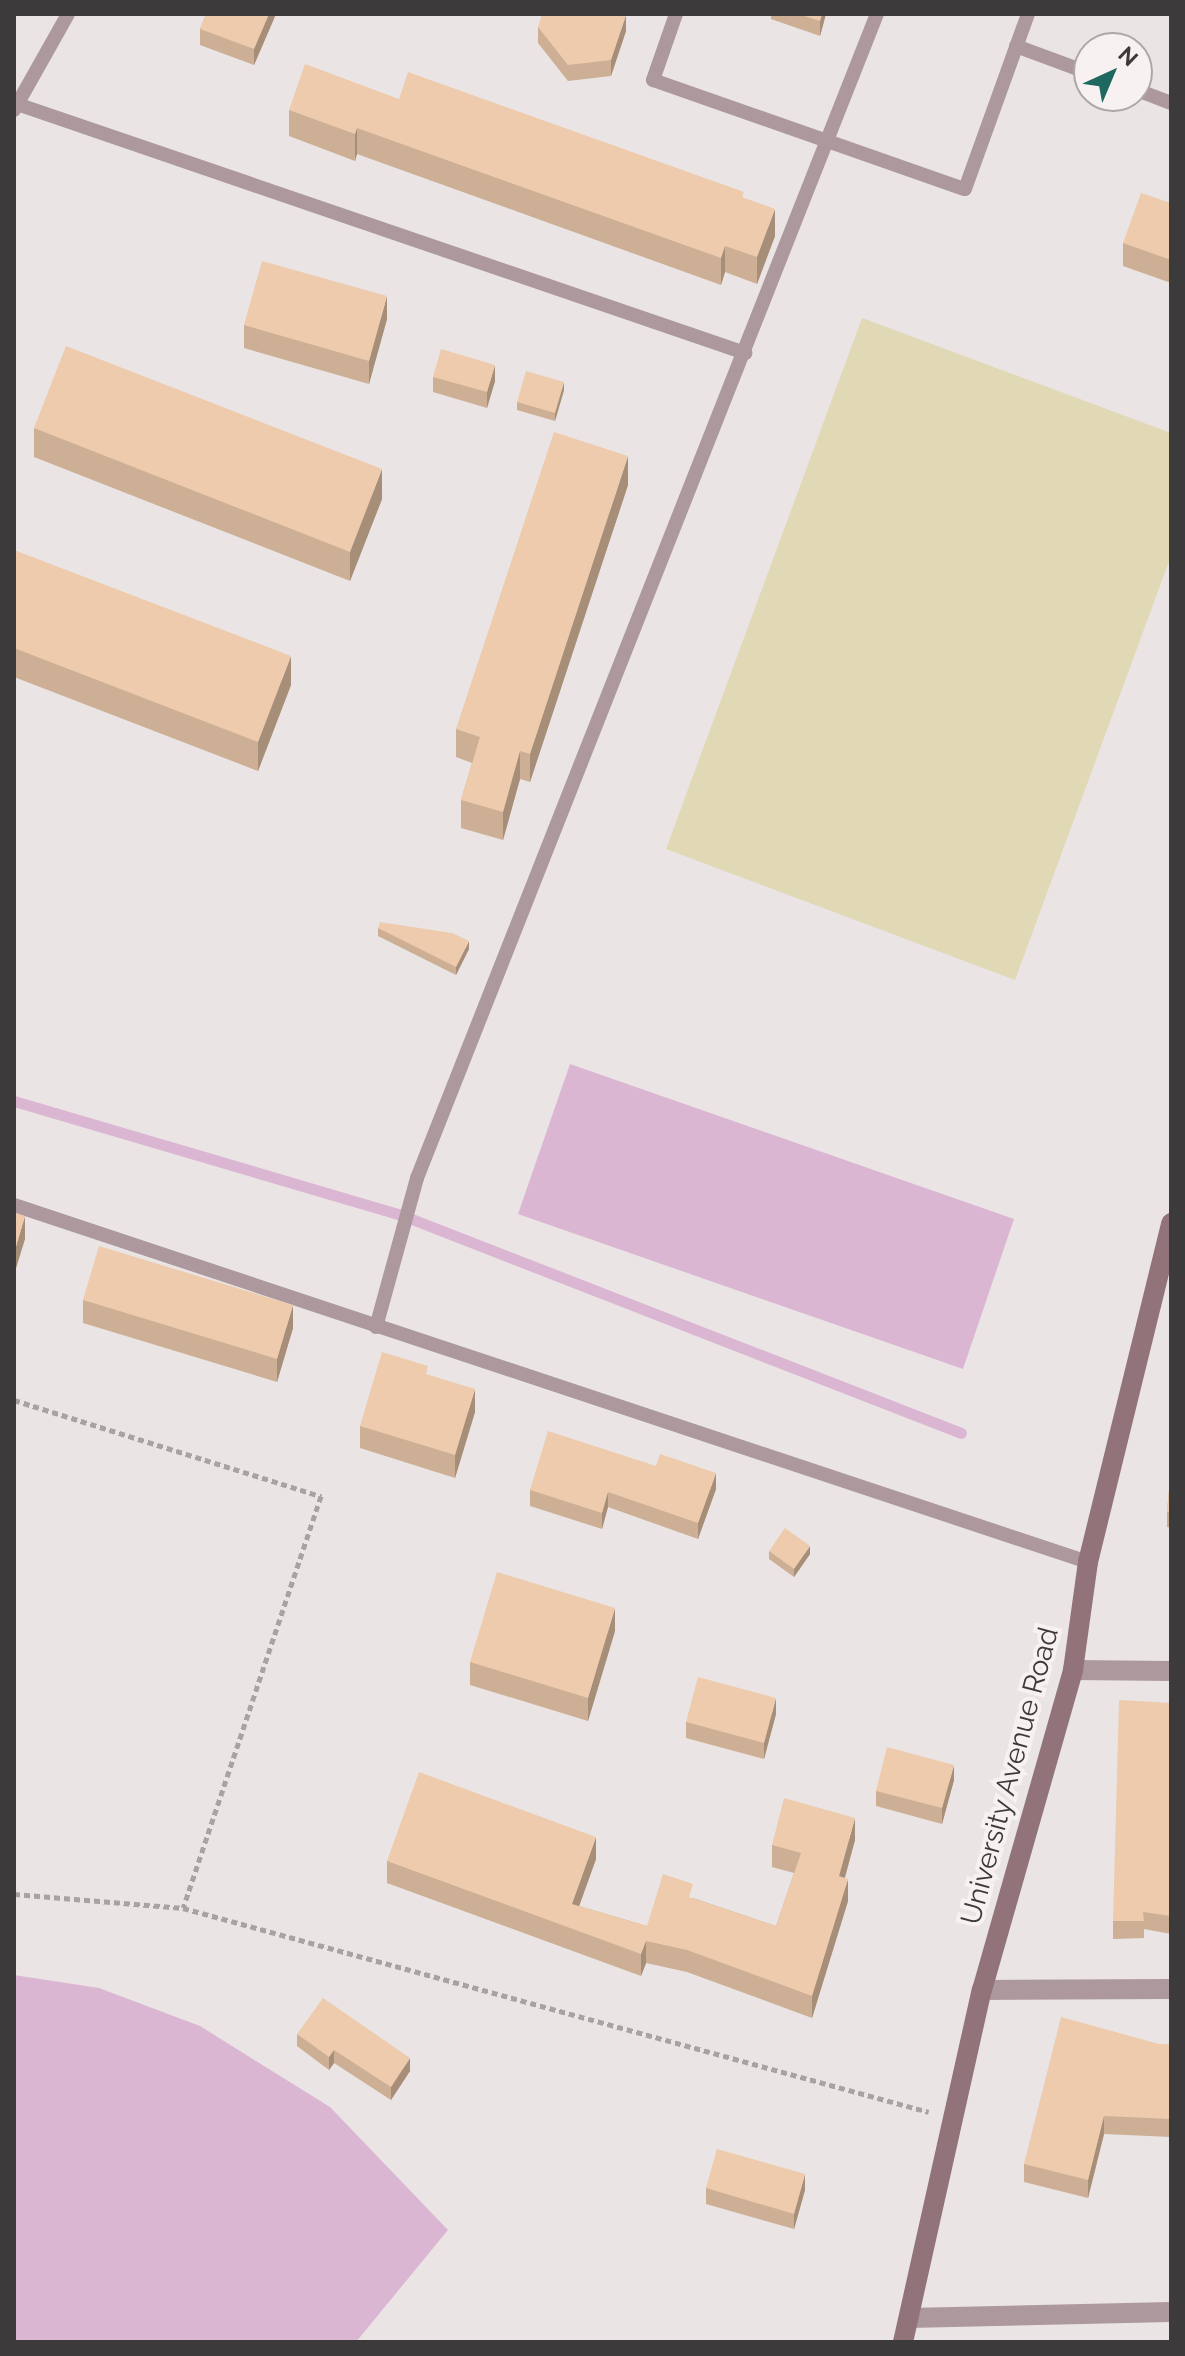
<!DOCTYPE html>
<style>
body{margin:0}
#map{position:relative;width:1185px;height:2356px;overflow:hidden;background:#eae5e4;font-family:Raleway,sans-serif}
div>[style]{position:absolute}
.green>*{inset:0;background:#e1d8b6}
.water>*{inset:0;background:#dbb6d2}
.stream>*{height:11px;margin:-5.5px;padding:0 5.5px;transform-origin:5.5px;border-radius:5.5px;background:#dbb6d2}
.path>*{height:5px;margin-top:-2.5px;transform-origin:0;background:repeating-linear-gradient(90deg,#a7a3a2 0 6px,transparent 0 10px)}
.service>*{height:14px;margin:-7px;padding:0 7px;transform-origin:7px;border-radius:7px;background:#ad999d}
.minor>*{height:20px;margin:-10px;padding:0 10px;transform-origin:10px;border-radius:10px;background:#ad999d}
.tertiary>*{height:20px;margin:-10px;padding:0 10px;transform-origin:10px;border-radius:10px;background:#ad999d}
.secondary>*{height:20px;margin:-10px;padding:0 10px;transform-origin:10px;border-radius:10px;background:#917379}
.wall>*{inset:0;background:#ccaf94}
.shaded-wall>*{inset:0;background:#a68e78}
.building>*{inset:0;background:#edcbac}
span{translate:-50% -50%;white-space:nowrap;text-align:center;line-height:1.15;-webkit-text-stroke:8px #f7f2f1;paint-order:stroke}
.street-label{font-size:28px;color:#3c3a3a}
.frame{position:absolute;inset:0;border:16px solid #3c3a3a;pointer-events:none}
.north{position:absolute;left:1073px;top:32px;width:80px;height:80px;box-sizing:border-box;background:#f7f2f1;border:2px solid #aca8a8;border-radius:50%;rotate:44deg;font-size:22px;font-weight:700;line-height:32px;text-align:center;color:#3c3a3a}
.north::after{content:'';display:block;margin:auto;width:28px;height:36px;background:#1e6860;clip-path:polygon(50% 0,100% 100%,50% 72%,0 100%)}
</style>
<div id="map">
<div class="green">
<i style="clip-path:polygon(862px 318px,1171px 433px,1171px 556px,1015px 980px,666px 849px)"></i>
</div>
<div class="water">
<i style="clip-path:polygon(570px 1064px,1014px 1219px,963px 1369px,518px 1214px)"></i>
<i style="clip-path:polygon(14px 1975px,99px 1988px,200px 2026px,330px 2107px,448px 2230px,356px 2342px,14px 2342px)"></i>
</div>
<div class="stream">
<i style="left:14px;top:1101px;width:401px;rotate:16.4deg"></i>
<i style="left:399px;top:1214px;width:603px;rotate:21.29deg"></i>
</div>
<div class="path">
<i style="left:14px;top:1400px;width:322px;rotate:17.4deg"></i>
<i style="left:321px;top:1496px;width:434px;rotate:108.5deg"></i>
<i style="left:14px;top:1894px;width:170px;rotate:4.7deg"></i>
<i style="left:183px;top:1908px;width:773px;rotate:15.29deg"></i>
</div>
<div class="service">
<i style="left:676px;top:14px;width:70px;rotate:109.2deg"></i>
<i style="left:653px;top:80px;width:330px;rotate:19.3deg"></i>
<i style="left:965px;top:189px;width:186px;rotate:-70.2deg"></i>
<i style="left:1016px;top:46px;width:78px;rotate:20.3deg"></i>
<i style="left:1137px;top:90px;width:36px;rotate:21deg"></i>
<i style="left:14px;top:103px;width:773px;rotate:18.88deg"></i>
<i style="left:14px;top:110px;width:110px;rotate:-60.6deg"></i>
<i style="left:14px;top:1205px;width:1132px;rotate:18.39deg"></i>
<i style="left:376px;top:1327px;width:155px;rotate:-74.6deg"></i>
<i style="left:417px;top:1178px;width:1252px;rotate:-68.44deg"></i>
</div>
<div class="minor">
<i style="left:982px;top:1990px;width:189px;rotate:-0.3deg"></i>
<i style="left:909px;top:2318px;width:262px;rotate:-1.3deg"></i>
</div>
<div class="tertiary">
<i style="left:1073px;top:1670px;width:98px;rotate:0.6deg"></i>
</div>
<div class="secondary">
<i style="left:903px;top:2342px;width:361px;rotate:-77.4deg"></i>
<i style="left:982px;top:1990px;width:333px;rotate:-74.1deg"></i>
<i style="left:1073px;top:1670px;width:109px;rotate:-82.1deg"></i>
<i style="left:1088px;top:1562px;width:349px;rotate:-76.2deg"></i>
</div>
<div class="wall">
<i style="clip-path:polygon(206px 14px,276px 14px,254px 65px,200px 45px,200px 29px)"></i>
<i style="clip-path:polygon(771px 14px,826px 14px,820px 36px,771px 19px)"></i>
<i style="clip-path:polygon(538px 27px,626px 31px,611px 76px,568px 81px,538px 43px)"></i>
<i style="clip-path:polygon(399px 99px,744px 198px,775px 236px,757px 284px,725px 272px,721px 285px,357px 154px,355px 161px,289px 136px,289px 110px)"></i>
<i style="clip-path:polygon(1171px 203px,1171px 283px,1123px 266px,1123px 243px)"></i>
<i style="clip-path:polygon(387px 319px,369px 384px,244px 348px,244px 325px)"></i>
<i style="clip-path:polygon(433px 377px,495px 381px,487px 408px,433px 392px)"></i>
<i style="clip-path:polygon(564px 390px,555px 421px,517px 410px,517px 402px)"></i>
<i style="clip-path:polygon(34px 428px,382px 499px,350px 581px,34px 457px)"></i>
<i style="clip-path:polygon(628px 485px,530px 782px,520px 779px,503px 840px,461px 828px,461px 800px,472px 763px,456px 757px,456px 729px)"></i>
<i style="clip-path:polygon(14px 550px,291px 685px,258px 771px,14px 677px)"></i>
<i style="clip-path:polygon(378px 928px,469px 949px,456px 975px,378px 936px)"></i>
<i style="clip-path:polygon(83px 1300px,293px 1328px,277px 1382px,83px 1323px)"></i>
<i style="clip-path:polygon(475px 1412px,455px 1478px,360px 1448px,360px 1426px)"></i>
<i style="clip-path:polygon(1171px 1469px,1171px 1528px,1167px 1527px,1167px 1512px)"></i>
<i style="clip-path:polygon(716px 1489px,698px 1539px,608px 1507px,602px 1529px,530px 1506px,530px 1490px)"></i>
<i style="clip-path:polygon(769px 1551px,810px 1554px,794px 1577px,769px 1559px)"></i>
<i style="clip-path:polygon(615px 1631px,588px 1721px,470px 1685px,470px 1662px)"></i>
<i style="clip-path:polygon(1171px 1703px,1171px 1934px,1144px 1929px,1144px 1938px,1113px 1939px,1113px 1921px)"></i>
<i style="clip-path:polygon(776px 1714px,764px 1759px,686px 1738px,686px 1722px)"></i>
<i style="clip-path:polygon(954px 1780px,942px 1824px,876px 1806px,876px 1791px)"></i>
<i style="clip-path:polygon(855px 1840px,845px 1878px,848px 1901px,812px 2018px,687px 1972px,646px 1963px,641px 1976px,387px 1883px,387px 1861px,596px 1859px,579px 1906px,647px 1926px,693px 1898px,776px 1926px,794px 1873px,772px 1867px,772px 1845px)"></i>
<i style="clip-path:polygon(297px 2034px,410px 2071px,391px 2100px,334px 2063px,329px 2070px,297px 2046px)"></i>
<i style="clip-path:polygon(1159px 2044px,1171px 2044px,1171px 2137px,1104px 2134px,1088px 2198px,1024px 2182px,1024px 2164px)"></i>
<i style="clip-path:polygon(706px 2188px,805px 2190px,794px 2229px,706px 2204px)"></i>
</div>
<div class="shaded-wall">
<i style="clip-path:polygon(269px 14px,276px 14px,254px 65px,254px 49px)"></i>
<i style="clip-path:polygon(822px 14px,826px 14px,820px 36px,820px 21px)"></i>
<i style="clip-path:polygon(626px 15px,626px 31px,611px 76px,611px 60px)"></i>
<i style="clip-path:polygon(357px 128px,357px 154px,355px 161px,355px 134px)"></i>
<i style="clip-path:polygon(775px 209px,775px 236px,757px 284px,757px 257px)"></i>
<i style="clip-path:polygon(725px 246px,725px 272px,721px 285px,721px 258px)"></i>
<i style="clip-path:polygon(387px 296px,387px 319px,369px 384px,369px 361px)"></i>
<i style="clip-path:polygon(495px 365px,495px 381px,487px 408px,487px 392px)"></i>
<i style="clip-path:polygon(564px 382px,564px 390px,555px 421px,555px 413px)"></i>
<i style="clip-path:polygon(628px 456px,628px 485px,530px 782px,530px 754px)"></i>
<i style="clip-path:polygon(382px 469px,382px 499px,350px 581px,350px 552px)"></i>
<i style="clip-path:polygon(291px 656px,291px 685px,258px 771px,258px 742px)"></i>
<i style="clip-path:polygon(520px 751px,520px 779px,503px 840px,503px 812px)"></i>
<i style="clip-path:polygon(469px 941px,469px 949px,456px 975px,456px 967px)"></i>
<i style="clip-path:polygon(25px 1216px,25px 1239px,14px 1275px,14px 1253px)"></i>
<i style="clip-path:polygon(293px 1305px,293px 1328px,277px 1382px,277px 1359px)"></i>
<i style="clip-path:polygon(475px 1389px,475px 1412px,455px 1478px,455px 1455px)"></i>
<i style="clip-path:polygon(716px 1473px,716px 1489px,698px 1539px,698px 1523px)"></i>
<i style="clip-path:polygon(608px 1492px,608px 1507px,602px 1529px,602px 1513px)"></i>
<i style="clip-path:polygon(810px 1546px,810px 1554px,794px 1577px,794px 1569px)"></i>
<i style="clip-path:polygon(615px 1608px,615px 1631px,588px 1721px,588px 1698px)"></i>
<i style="clip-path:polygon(776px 1698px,776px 1714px,764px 1759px,764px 1743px)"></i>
<i style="clip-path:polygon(954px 1765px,954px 1780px,942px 1824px,942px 1808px)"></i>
<i style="clip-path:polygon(855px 1818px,855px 1840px,839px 1898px,839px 1876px)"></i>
<i style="clip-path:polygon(596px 1837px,596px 1859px,572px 1926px,572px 1904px)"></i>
<i style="clip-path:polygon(848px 1879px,848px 1901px,812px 2018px,812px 1996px)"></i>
<i style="clip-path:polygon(646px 1941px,646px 1963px,641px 1976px,641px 1954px)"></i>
<i style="clip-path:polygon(334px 2050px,334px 2063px,329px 2070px,329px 2057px)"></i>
<i style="clip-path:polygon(410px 2058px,410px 2071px,391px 2100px,391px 2087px)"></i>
<i style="clip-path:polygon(1104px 2116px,1104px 2134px,1088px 2198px,1088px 2180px)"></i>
<i style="clip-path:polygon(805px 2174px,805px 2190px,794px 2229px,794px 2214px)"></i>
</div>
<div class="building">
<i style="clip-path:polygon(206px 14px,269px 14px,254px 49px,200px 29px)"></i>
<i style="clip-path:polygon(542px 14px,626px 14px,626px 15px,611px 60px,568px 65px,538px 27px)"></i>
<i style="clip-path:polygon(798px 14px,822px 14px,820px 21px)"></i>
<i style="clip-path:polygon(305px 64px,399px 99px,408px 72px,744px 192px,742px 197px,775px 209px,757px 257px,725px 246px,721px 258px,357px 128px,355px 134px,289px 110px)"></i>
<i style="clip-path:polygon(1141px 193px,1171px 203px,1171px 260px,1123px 243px)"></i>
<i style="clip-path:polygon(262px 261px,387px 296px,369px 361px,244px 325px)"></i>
<i style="clip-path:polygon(66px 346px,382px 469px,350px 552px,34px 428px)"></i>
<i style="clip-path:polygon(441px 349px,495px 365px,487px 392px,433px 377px)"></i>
<i style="clip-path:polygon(526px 371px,564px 382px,555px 413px,517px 402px)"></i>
<i style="clip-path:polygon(554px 432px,628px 456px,530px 754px,520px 751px,503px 812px,461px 800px,480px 737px,456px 729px)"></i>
<i style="clip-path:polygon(14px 550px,291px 656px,258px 742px,14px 648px)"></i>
<i style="clip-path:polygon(380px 922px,452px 933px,469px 941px,456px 967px,378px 928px)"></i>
<i style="clip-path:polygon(14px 1213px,25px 1216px,14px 1253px)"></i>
<i style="clip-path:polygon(99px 1246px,293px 1305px,277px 1359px,83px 1300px)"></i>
<i style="clip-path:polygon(382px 1352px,428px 1366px,426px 1374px,475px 1389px,455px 1455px,360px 1426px)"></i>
<i style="clip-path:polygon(548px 1431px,656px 1466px,660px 1454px,716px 1473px,698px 1523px,608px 1492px,602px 1513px,530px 1490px)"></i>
<i style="clip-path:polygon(1171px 1469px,1171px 1512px,1167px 1512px)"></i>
<i style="clip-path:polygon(785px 1528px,810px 1546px,794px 1569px,769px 1551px)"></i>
<i style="clip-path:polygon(497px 1572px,615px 1608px,588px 1698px,470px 1662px)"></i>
<i style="clip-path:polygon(698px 1677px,776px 1698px,764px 1743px,686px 1722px)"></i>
<i style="clip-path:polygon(1119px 1700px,1171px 1703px,1171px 1916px,1143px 1912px,1144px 1921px,1113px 1921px)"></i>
<i style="clip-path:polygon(887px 1747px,954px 1765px,942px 1808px,876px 1791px)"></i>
<i style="clip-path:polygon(419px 1772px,596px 1837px,572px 1904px,647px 1926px,663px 1874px,693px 1884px,689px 1897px,776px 1926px,801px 1853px,772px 1845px,784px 1798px,855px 1818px,839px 1876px,848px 1879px,812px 1996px,687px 1950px,646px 1941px,641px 1954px,387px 1861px)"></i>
<i style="clip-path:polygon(323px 1998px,410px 2058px,391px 2087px,334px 2050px,329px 2057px,297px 2034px)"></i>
<i style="clip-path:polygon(1061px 2017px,1159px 2044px,1171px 2044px,1171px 2119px,1104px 2116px,1088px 2180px,1024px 2164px)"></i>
<i style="clip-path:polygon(717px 2149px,805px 2174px,794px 2214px,706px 2188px)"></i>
</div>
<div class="street-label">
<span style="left:1010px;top:1776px;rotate:-75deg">University Avenue Road</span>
</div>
<div class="frame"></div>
<div class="north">N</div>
</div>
